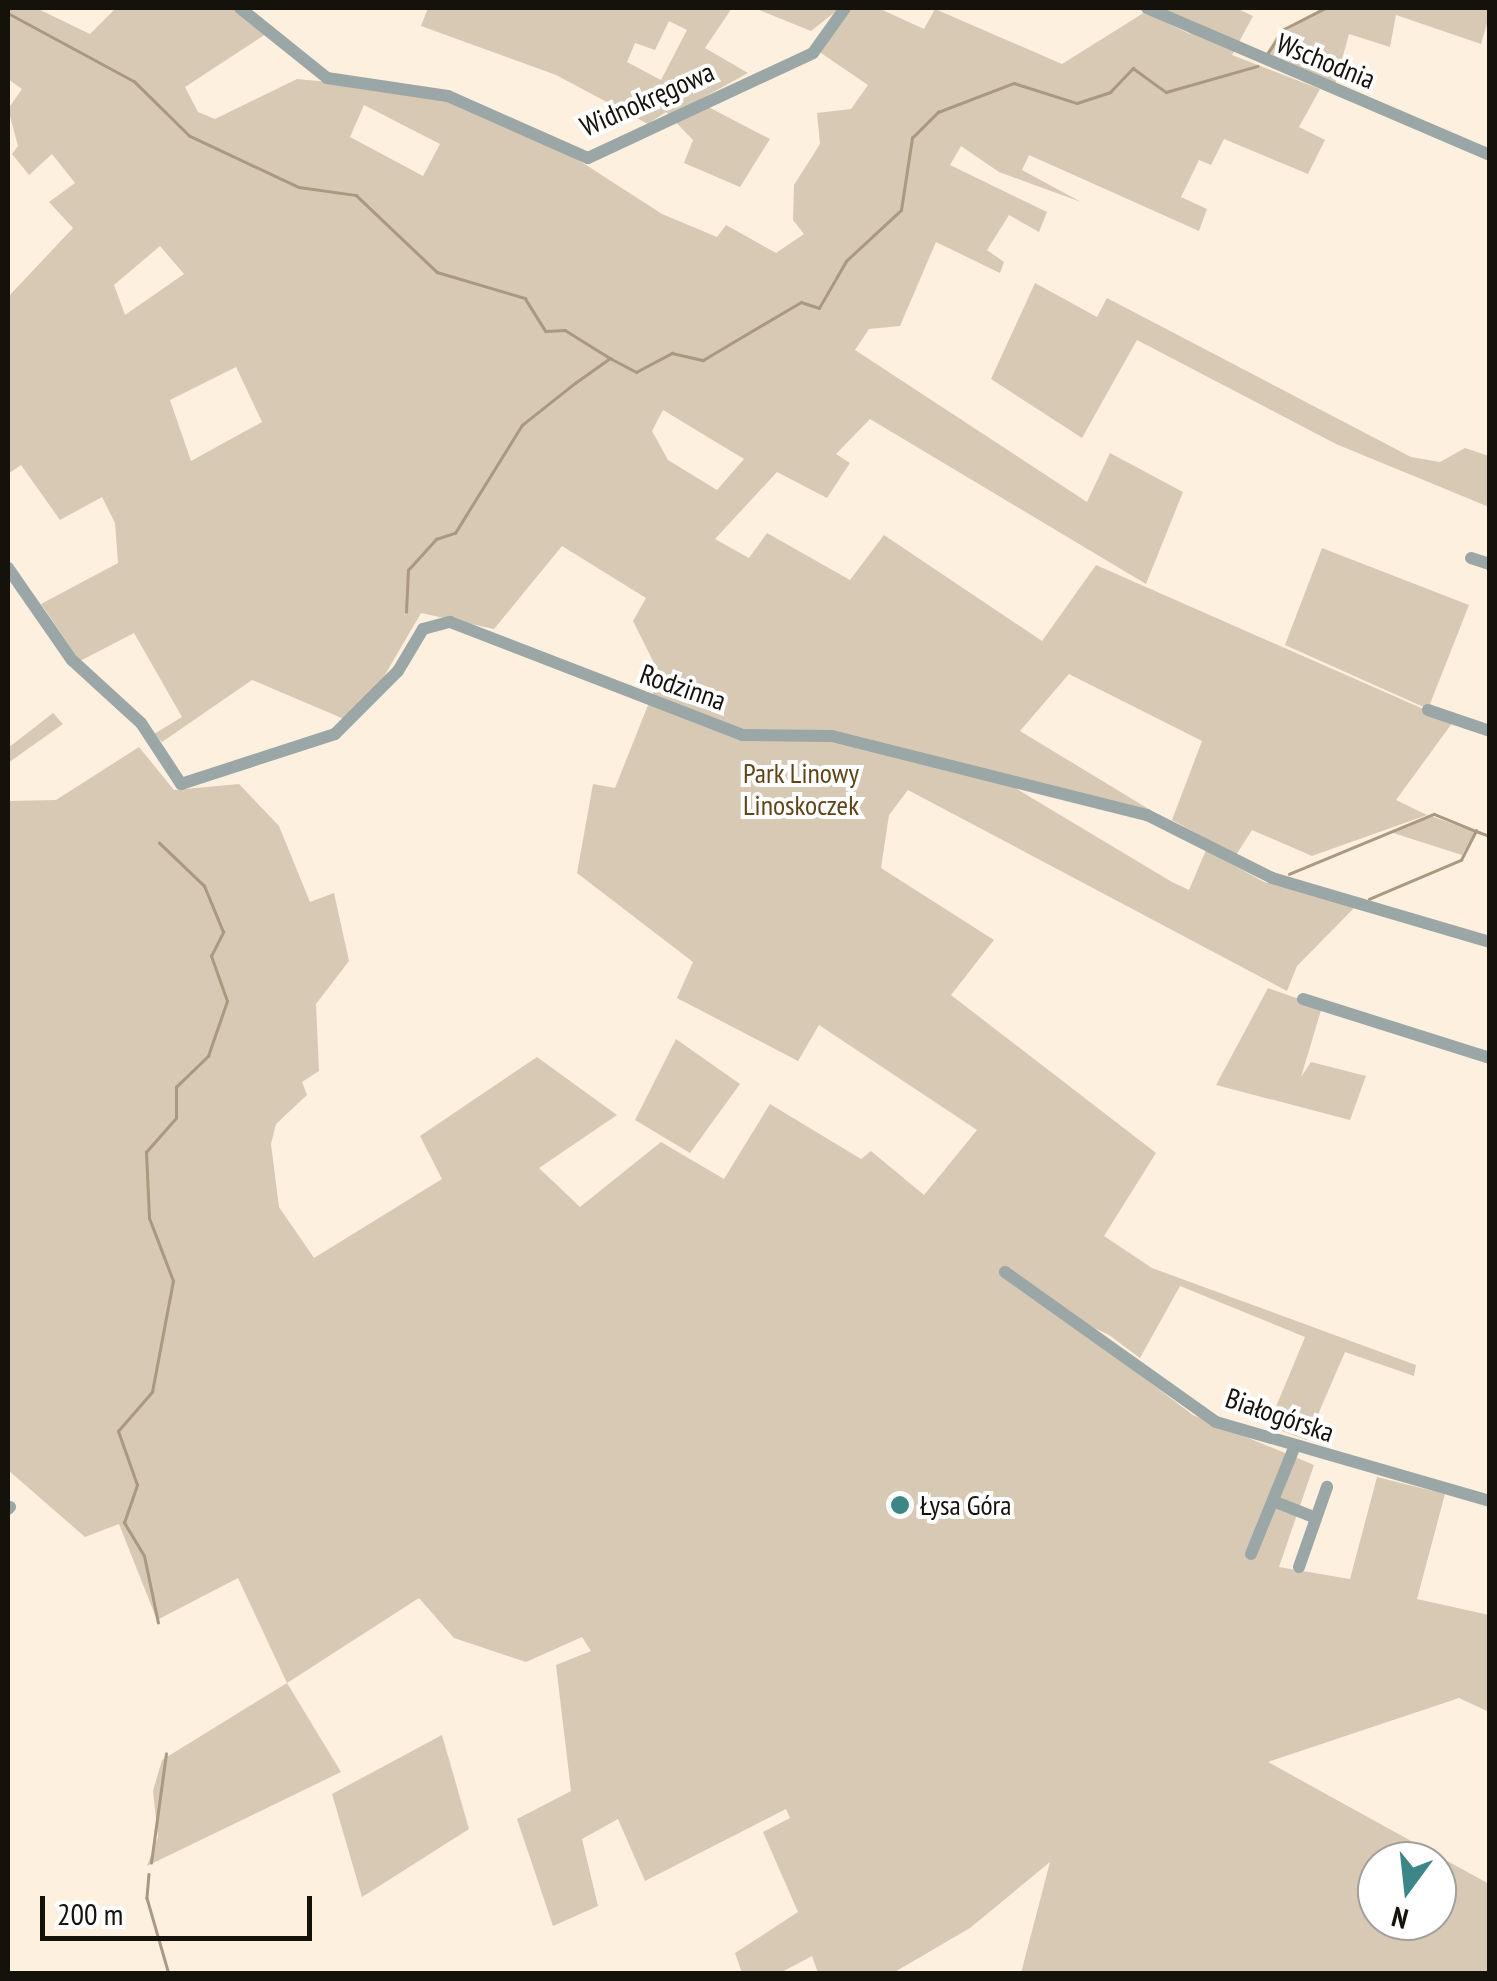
<!DOCTYPE html>
<meta charset="utf-8">
<style>
body{margin:0}
#map{position:relative;width:1497px;height:1981px;overflow:hidden;background:#fef0de;font-family:"PT Sans Narrow",sans-serif}
div>[style]{position:absolute}
.green>*{inset:0;background:#d8c9b5}
.stream>*{height:2.5px;margin:-1.25px;padding:0 1.25px;transform-origin:1.25px;border-radius:1.25px;background:#aa9880}
.minor>*{height:12px;margin:-6px;padding:0 6px;transform-origin:6px;border-radius:6px;background:#9ba6a6}
.dots>*{width:28px;height:28px;translate:-50% -50%;box-sizing:border-box;border:5px solid #fff;border-radius:50%}
span{translate:-50% -50%;white-space:nowrap;text-align:center;line-height:1.15;-webkit-text-stroke:8px #fff;paint-order:stroke}
.street-label{font-size:28px;color:#15110b}
.park-label{font-size:28px;color:#604418}
.poi-label{font-size:28px;color:#15110b}
.left{translate:0 -50%;text-align:left}
.frame{position:absolute;inset:0;border:10px solid #15110b;pointer-events:none}
.north{position:absolute;left:1357px;top:1841px;width:100px;height:100px;box-sizing:border-box;background:#fff;border:2px solid #a1a09d;border-radius:50%;rotate:195deg;font-size:28px;font-weight:700;line-height:40px;text-align:center;color:#15110b}
.north::after{content:'';display:block;margin:auto;width:35px;height:45px;background:#3d8688;clip-path:polygon(50% 0,100% 100%,50% 72%,0 100%)}
.scale{position:absolute;left:40px;top:1896px;width:272px;height:45px;box-sizing:border-box;border:5px solid #15110b;border-top:0;padding-left:12px;font-size:30px;line-height:35px;white-space:nowrap;color:#15110b;-webkit-text-stroke:8px #fff;paint-order:stroke}
</style>
<div id="map">
<div class="green">
<i style="clip-path:polygon(evenodd,8px 8px,36px 8px,90px 34px,116px 8px,232px 8px,266px 34px,185px 87px,198px 112px,215px 119px,297px 79px,428px 91px,566px 152px,662px 214px,717px 237px,726px 225px,776px 253px,804px 234px,793px 220px,794px 185px,820px 144px,817px 113px,851px 109px,868px 85px,818px 51px,850px 8px,878px 8px,924px 29px,935px 9px,1062px 64px,1145px 12px,1192px 35px,1153px 8px,1236px 8px,1253px 16px,1232px 55px,1320px 89px,1299px 127px,1325px 140px,1308px 174px,1224px 139px,1211px 165px,1199px 160px,1181px 197px,1207px 209px,1199px 231px,1029px 155px,1022px 170px,1081px 202px,999px 172px,961px 146px,950px 165px,1047px 212px,1039px 232px,1009px 215px,987px 250px,1004px 262px,1000px 273px,936px 242px,900px 326px,869px 329px,855px 350px,1087px 502px,1110px 453px,1183px 492px,1146px 584px,870px 419px,836px 454px,850px 463px,827px 498px,777px 472px,715px 539px,749px 558px,767px 533px,850px 580px,884px 535px,1042px 641px,1096px 565px,1453px 722px,1396px 800px,1427px 815px,1312px 856px,1252px 830px,1236px 855px,1172px 820px,1202px 741px,1069px 674px,1020px 731px,1152px 811px,1015px 788px,1172px 882px,1189px 890px,1206px 850px,1264px 882px,1357px 905px,1297px 966px,1287px 991px,908px 790px,889px 815px,881px 868px,994px 940px,951px 995px,1156px 1153px,1104px 1236px,1152px 1268px,1416px 1365px,1414px 1376px,1345px 1352px,1307px 1440px,1268px 1426px,1305px 1337px,1180px 1286px,1140px 1358px,1109px 1335px,1090px 1326px,1086px 1334px,1193px 1415px,1314px 1465px,1279px 1567px,1350px 1579px,1377px 1477px,1445px 1494px,1417px 1599px,1489px 1615px,1489px 1712px,1459px 1698px,1268px 1762px,1489px 1884px,1489px 1973px,1021px 1973px,1050px 1862px,970px 1928px,893px 1973px,818px 1973px,812px 1956px,780px 1973px,742px 1973px,735px 1953px,798px 1912px,763px 1832px,790px 1818px,786px 1809px,645px 1881px,618px 1819px,582px 1839px,598px 1906px,553px 1926px,517px 1819px,571px 1791px,556px 1665px,591px 1651px,582px 1637px,526px 1662px,454px 1638px,419px 1598px,287px 1683px,341px 1772px,147px 1866px,158px 1837px,153px 1791px,162px 1760px,287px 1683px,238px 1578px,157px 1620px,119px 1524px,85px 1537px,8px 1470px,8px 801px,56px 800px,139px 747px,174px 790px,239px 784px,279px 826px,310px 902px,334px 893px,349px 961px,316px 1004px,319px 1071px,302px 1082px,307px 1095px,276px 1124px,271px 1144px,279px 1207px,314px 1258px,442px 1179px,420px 1136px,537px 1057px,617px 1115px,539px 1168px,580px 1207px,661px 1142px,724px 1179px,770px 1104px,861px 1159px,871px 1151px,924px 1195px,977px 1130px,819px 1025px,798px 1061px,677px 998px,693px 962px,577px 873px,593px 784px,615px 788px,660px 675px,633px 621px,646px 598px,562px 546px,494px 629px,421px 613px,375px 692px,344px 719px,252px 680px,162px 742px,154px 734px,182px 717px,134px 633px,80px 661px,41px 604px,118px 563px,115px 523px,102px 497px,60px 520px,21px 465px,8px 474px,8px 297px,73px 228px,49px 202px,75px 183px,52px 154px,29px 175px,12px 154px,18px 146px,8px 109px,22px 89px,8px 79px,8px 8px,364px 105px,440px 144px,423px 176px,350px 137px,364px 105px,8px 8px,160px 246px,184px 274px,125px 315px,114px 285px,160px 246px,8px 8px,236px 367px,262px 422px,191px 461px,170px 400px,236px 367px,8px 8px,663px 410px,744px 459px,717px 490px,668px 460px,652px 431px,663px 410px,8px 8px,1377px 1861px,1437px 1861px,1437px 1921px,1377px 1921px,1377px 1861px)"></i>
<i style="clip-path:polygon(evenodd,428px 8px,732px 8px,705px 48px,748px 73px,697px 101px,770px 139px,740px 187px,684px 163px,693px 140px,666px 112px,648px 124px,556px 75px,421px 26px,428px 8px,669px 21px,687px 30px,661px 80px,627px 62px,635px 43px,655px 50px,669px 21px)"></i>
<i style="clip-path:polygon(754px 8px,840px 8px,811px 31px)"></i>
<i style="clip-path:polygon(1322px 8px,1489px 8px,1489px 17px,1481px 44px,1396px 15px,1390px 47px,1349px 34px,1335px 85px,1264px 58px,1276px 37px)"></i>
<i style="clip-path:polygon(1035px 283px,1097px 317px,1107px 298px,1411px 457px,1440px 462px,1465px 448px,1489px 456px,1489px 507px,1336px 444px,1137px 340px,1082px 438px,991px 379px)"></i>
<i style="clip-path:polygon(1322px 548px,1469px 605px,1428px 709px,1285px 645px)"></i>
<i style="clip-path:polygon(53px 713px,63px 724px,8px 763px,8px 748px)"></i>
<i style="clip-path:polygon(1431px 816px,1475px 832px,1462px 855px,1390px 832px)"></i>
<i style="clip-path:polygon(1268px 988px,1322px 1007px,1301px 1077px,1311px 1062px,1366px 1076px,1350px 1120px,1216px 1085px)"></i>
<i style="clip-path:polygon(676px 1039px,740px 1084px,690px 1153px,635px 1120px)"></i>
<i style="clip-path:polygon(442px 1735px,469px 1829px,362px 1897px,332px 1794px)"></i>
</div>
<div class="stream">
<i style="left:8px;top:13px;width:143px;rotate:28.4deg"></i>
<i style="left:134px;top:81px;width:78px;rotate:44.5deg"></i>
<i style="left:190px;top:136px;width:120px;rotate:25.1deg"></i>
<i style="left:299px;top:187px;width:58px;rotate:8deg"></i>
<i style="left:356px;top:195px;width:112px;rotate:43.5deg"></i>
<i style="left:437px;top:272px;width:92px;rotate:16.5deg"></i>
<i style="left:525px;top:298px;width:39px;rotate:58deg"></i>
<i style="left:546px;top:331px;width:19px;rotate:-3deg"></i>
<i style="left:565px;top:330px;width:53px;rotate:31.9deg"></i>
<i style="left:1267px;top:54px;width:30px;rotate:-56deg"></i>
<i style="left:1284px;top:29px;width:46px;rotate:-27.1deg"></i>
<i style="left:406px;top:612px;width:42px;rotate:-87.3deg"></i>
<i style="left:408px;top:570px;width:42px;rotate:-47.9deg"></i>
<i style="left:436px;top:539px;width:20px;rotate:-18deg"></i>
<i style="left:455px;top:533px;width:127px;rotate:-58.2deg"></i>
<i style="left:522px;top:425px;width:68px;rotate:-38.4deg"></i>
<i style="left:575px;top:383px;width:43px;rotate:-35.5deg"></i>
<i style="left:610px;top:358px;width:30px;rotate:28deg"></i>
<i style="left:636px;top:372px;width:41px;rotate:-27.8deg"></i>
<i style="left:672px;top:353px;width:32px;rotate:13deg"></i>
<i style="left:703px;top:360px;width:114px;rotate:-30.6deg"></i>
<i style="left:801px;top:302px;width:19px;rotate:18deg"></i>
<i style="left:819px;top:308px;width:54px;rotate:-60.1deg"></i>
<i style="left:846px;top:261px;width:75px;rotate:-42.8deg"></i>
<i style="left:901px;top:210px;width:73px;rotate:-81.3deg"></i>
<i style="left:912px;top:138px;width:37px;rotate:-45deg"></i>
<i style="left:938px;top:112px;width:81px;rotate:-20.9deg"></i>
<i style="left:1014px;top:83px;width:66px;rotate:17.6deg"></i>
<i style="left:1077px;top:103px;width:35px;rotate:-18deg"></i>
<i style="left:1110px;top:92px;width:33px;rotate:-46deg"></i>
<i style="left:1133px;top:68px;width:41px;rotate:36deg"></i>
<i style="left:1166px;top:92px;width:95px;rotate:-15.9deg"></i>
<i style="left:1289px;top:874px;width:157px;rotate:-22.5deg"></i>
<i style="left:1434px;top:814px;width:45px;rotate:22deg"></i>
<i style="left:1369px;top:899px;width:100px;rotate:-23deg"></i>
<i style="left:1461px;top:860px;width:33px;rotate:-63deg"></i>
<i style="left:1476px;top:831px;width:15px;rotate:20deg"></i>
<i style="left:158px;top:1623px;width:68px;rotate:-101.8deg"></i>
<i style="left:144px;top:1556px;width:39px;rotate:-121deg"></i>
<i style="left:124px;top:1523px;width:40px;rotate:-71.1deg"></i>
<i style="left:137px;top:1485px;width:57px;rotate:-109.4deg"></i>
<i style="left:118px;top:1431px;width:52px;rotate:-48.9deg"></i>
<i style="left:152px;top:1392px;width:113px;rotate:-79.3deg"></i>
<i style="left:173px;top:1281px;width:67px;rotate:-110.9deg"></i>
<i style="left:149px;top:1218px;width:66px;rotate:-92.6deg"></i>
<i style="left:146px;top:1152px;width:45px;rotate:-48.6deg"></i>
<i style="left:176px;top:1118px;width:31px;rotate:-90deg"></i>
<i style="left:176px;top:1087px;width:45px;rotate:-44.1deg"></i>
<i style="left:208px;top:1056px;width:58px;rotate:-70.9deg"></i>
<i style="left:227px;top:1001px;width:48px;rotate:-109.6deg"></i>
<i style="left:211px;top:956px;width:27px;rotate:-63deg"></i>
<i style="left:223px;top:932px;width:50px;rotate:-112.4deg"></i>
<i style="left:204px;top:886px;width:62px;rotate:-136.3deg"></i>
<i style="left:151px;top:1863px;width:110px;rotate:-82.2deg"></i>
<i style="left:149px;top:1874px;width:24px;rotate:95deg"></i>
<i style="left:147px;top:1898px;width:79px;rotate:73.9deg"></i>
</div>
<div class="minor">
<i style="left:240px;top:8px;width:112px;rotate:38.8deg"></i>
<i style="left:327px;top:78px;width:122px;rotate:8.5deg"></i>
<i style="left:448px;top:96px;width:153px;rotate:23.9deg"></i>
<i style="left:588px;top:158px;width:248px;rotate:-25deg"></i>
<i style="left:813px;top:53px;width:55px;rotate:-54.6deg"></i>
<i style="left:1147px;top:8px;width:373px;rotate:23.2deg"></i>
<i style="left:1471px;top:558px;width:20px;rotate:18deg"></i>
<i style="left:8px;top:568px;width:112px;rotate:55.2deg"></i>
<i style="left:72px;top:660px;width:93px;rotate:42.4deg"></i>
<i style="left:141px;top:723px;width:73px;rotate:56.7deg"></i>
<i style="left:181px;top:784px;width:162px;rotate:-18deg"></i>
<i style="left:335px;top:734px;width:89px;rotate:-45deg"></i>
<i style="left:398px;top:671px;width:49px;rotate:-59.2deg"></i>
<i style="left:423px;top:629px;width:28px;rotate:-15deg"></i>
<i style="left:450px;top:622px;width:314px;rotate:21.1deg"></i>
<i style="left:743px;top:735px;width:89px;rotate:0.6deg"></i>
<i style="left:832px;top:736px;width:325px;rotate:14.1deg"></i>
<i style="left:1147px;top:815px;width:140px;rotate:26.7deg"></i>
<i style="left:1272px;top:878px;width:227px;rotate:16.4deg"></i>
<i style="left:1428px;top:710px;width:65px;rotate:18.7deg"></i>
<i style="left:1303px;top:999px;width:196px;rotate:17.5deg"></i>
<i style="left:1005px;top:1272px;width:259px;rotate:35.4deg"></i>
<i style="left:1216px;top:1422px;width:285px;rotate:16.1deg"></i>
<i style="left:1273px;top:1501px;width:46px;rotate:21.6deg"></i>
<i style="left:8px;top:1509px;width:3px;rotate:-45deg"></i>
<i style="left:1251px;top:1554px;width:114px;rotate:-67.9deg"></i>
<i style="left:1299px;top:1567px;width:85px;rotate:-70.7deg"></i>
</div>
<div class="dots">
<i style="left:900px;top:1505px;background:#3d8688"></i>
</div>
<div class="street-label">
<span style="left:1326px;top:61px;rotate:22deg">Wschodnia</span>
<span style="left:647px;top:99px;rotate:-24deg">Widnokręgowa</span>
<span style="left:683px;top:687px;rotate:19deg">Rodzinna</span>
<span style="left:1280px;top:1415px;rotate:19deg">Białogórska</span>
</div>
<div class="park-label">
<span style="left:801px;top:789px">Park Linowy<br>Linoskoczek</span>
</div>
<div class="poi-label">
<span class="left" style="left:920px;top:1505px">Łysa Góra</span>
</div>
<div class="frame"></div>
<div class="north">N</div>
<div class="scale">200 m</div>
</div>
